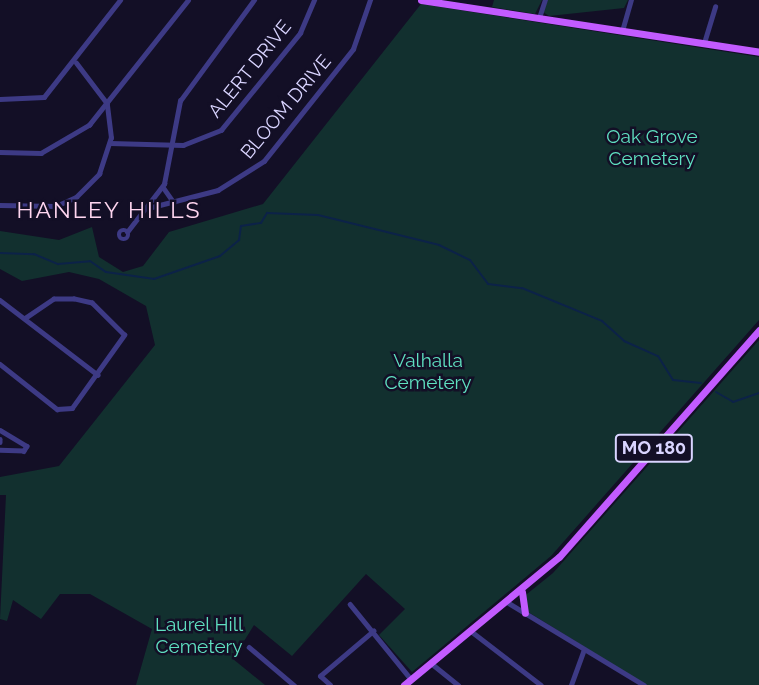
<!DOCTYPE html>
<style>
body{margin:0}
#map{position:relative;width:759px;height:685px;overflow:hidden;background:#130f26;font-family:Raleway,sans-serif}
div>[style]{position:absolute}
.green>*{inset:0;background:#12302f}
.stream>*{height:2px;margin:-1px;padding:0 1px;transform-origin:1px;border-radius:1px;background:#0c2248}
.street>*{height:4.5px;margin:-2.25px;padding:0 2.25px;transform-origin:2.25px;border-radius:2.25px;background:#3d3a85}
.street>.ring{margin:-2.25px;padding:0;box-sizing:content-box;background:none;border:4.5px solid #3d3a85;border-radius:50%}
.primary>*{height:7px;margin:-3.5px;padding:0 3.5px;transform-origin:3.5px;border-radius:3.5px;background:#c25bff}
span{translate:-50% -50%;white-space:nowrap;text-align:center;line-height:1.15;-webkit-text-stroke:5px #130f26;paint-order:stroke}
.shield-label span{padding:2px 5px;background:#130f26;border:2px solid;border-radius:5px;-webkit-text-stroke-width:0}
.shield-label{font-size:18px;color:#d9d4ff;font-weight:700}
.street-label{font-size:19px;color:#d9d4ff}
.park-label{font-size:19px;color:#5fe0c0}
.quarter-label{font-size:23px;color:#ffd6f0;letter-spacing:2px}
</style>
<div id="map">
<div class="green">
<i style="clip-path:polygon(494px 0,542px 0,535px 14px,492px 7px)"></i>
<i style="clip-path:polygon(548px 0,628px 0,624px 8px,549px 16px,543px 12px)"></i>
<i style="clip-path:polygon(421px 4px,759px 57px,759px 320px,551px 556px,412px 672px,379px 635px,405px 609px,366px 574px,292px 656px,254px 625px,233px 659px,265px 685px,136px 685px,152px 629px,90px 594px,60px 594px,41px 619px,13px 600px,7px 621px,0 619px,6px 495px,0 495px,0 477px,59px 466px,155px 345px,146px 306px,99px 279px,69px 272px,22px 281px,0 269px,0 231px,59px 240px,92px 227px,99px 257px,123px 272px,143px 266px,169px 232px,263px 204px)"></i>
<i style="clip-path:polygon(759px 340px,759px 685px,646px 685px,525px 610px,522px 598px,553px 573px)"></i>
</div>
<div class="stream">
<i style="left:0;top:253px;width:34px;rotate:2deg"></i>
<i style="left:34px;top:254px;width:26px;rotate:23deg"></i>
<i style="left:58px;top:264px;width:32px;rotate:-5deg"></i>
<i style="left:90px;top:261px;width:19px;rotate:35deg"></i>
<i style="left:106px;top:272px;width:49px;rotate:8.3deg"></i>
<i style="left:154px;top:279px;width:70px;rotate:-19.2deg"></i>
<i style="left:220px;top:256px;width:25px;rotate:-40deg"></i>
<i style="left:239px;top:240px;width:14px;rotate:-82deg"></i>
<i style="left:241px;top:226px;width:20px;rotate:-9deg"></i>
<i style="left:261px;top:223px;width:12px;rotate:-59deg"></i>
<i style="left:267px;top:213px;width:51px;rotate:2.2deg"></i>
<i style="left:318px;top:215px;width:125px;rotate:13.9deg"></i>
<i style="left:439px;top:245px;width:34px;rotate:26deg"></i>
<i style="left:470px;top:260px;width:30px;rotate:53deg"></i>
<i style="left:488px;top:284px;width:34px;rotate:7deg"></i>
<i style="left:522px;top:288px;width:87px;rotate:22.4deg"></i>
<i style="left:602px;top:321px;width:30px;rotate:42deg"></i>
<i style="left:624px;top:341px;width:37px;rotate:24deg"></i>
<i style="left:658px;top:356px;width:28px;rotate:58deg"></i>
<i style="left:673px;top:380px;width:28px;rotate:6deg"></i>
<i style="left:716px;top:392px;width:20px;rotate:30deg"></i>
<i style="left:733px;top:402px;width:28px;rotate:-19deg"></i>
</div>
<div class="street">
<i style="left:539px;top:18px;width:19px;rotate:-72deg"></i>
<i style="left:622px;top:31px;width:32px;rotate:-74deg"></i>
<i style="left:704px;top:43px;width:38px;rotate:-73deg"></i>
<i style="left:0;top:99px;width:44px;rotate:-2.6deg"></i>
<i style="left:44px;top:97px;width:123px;rotate:-51.9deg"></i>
<i style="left:110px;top:143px;width:73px;rotate:1.6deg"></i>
<i style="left:183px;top:145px;width:41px;rotate:-21.5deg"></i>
<i style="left:221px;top:130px;width:125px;rotate:-50.8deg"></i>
<i style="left:300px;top:33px;width:36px;rotate:-67deg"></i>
<i style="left:0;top:152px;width:41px;rotate:1.4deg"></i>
<i style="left:41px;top:153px;width:56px;rotate:-30.3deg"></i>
<i style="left:89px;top:125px;width:159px;rotate:-51.6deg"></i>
<i style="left:163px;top:187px;width:19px;rotate:55deg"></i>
<i style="left:0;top:205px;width:56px;rotate:1deg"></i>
<i style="left:56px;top:206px;width:22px;rotate:-24deg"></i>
<i style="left:76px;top:197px;width:33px;rotate:-45deg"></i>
<i style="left:99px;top:174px;width:38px;rotate:-72deg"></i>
<i style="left:111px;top:138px;width:34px;rotate:-97deg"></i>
<i style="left:107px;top:104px;width:51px;rotate:-127.1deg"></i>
<i style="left:148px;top:208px;width:72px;rotate:-14.4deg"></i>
<i style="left:218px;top:190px;width:54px;rotate:-32.2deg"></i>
<i style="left:264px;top:161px;width:143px;rotate:-51.5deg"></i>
<i style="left:353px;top:49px;width:52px;rotate:-70.9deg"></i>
<i class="ring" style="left:119.5px;top:230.5px;width:4.5px;height:4.5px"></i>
<i style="left:127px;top:232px;width:61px;rotate:-52.4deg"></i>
<i style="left:164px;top:184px;width:85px;rotate:-79.1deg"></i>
<i style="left:180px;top:101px;width:125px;rotate:-53.8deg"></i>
<i style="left:0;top:300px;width:123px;rotate:37.4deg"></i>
<i style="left:0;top:364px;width:73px;rotate:38.3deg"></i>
<i style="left:57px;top:409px;width:15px;rotate:-4deg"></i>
<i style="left:72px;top:408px;width:90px;rotate:-54.5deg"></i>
<i style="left:124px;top:335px;width:45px;rotate:-135deg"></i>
<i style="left:92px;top:303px;width:18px;rotate:-167deg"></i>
<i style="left:74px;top:299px;width:20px;rotate:180deg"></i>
<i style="left:54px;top:299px;width:34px;rotate:146deg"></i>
<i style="left:0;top:430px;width:31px;rotate:31deg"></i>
<i style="left:27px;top:446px;width:6px;rotate:121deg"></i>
<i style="left:24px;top:451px;width:24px;rotate:-178deg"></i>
<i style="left:0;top:439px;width:3px;rotate:90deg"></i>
<i style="left:507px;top:602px;width:160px;rotate:31.2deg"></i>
<i style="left:350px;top:604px;width:97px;rotate:50.9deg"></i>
<i style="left:471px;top:631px;width:88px;rotate:37.6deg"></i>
<i style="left:249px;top:647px;width:59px;rotate:40.2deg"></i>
<i style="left:431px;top:663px;width:35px;rotate:39deg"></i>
<i style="left:330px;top:685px;width:13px;rotate:-138deg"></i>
<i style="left:320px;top:676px;width:70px;rotate:-40.3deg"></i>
<i style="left:571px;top:685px;width:37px;rotate:-70deg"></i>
</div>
<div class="primary">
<i style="left:421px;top:0;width:342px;rotate:8.7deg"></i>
<i style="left:522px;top:592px;width:21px;rotate:82deg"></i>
<i style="left:404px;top:685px;width:201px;rotate:-39.6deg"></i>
<i style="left:559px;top:557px;width:303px;rotate:-48.6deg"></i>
</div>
<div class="shield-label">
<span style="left:654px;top:448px">MO 180</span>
</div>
<div class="street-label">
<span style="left:250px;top:69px;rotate:-51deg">ALERT DRIVE</span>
<span style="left:286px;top:107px;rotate:-50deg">BLOOM DRIVE</span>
</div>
<div class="park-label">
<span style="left:652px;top:148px">Oak Grove<br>Cemetery</span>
<span style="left:428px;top:372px">Valhalla<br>Cemetery</span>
<span style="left:199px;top:636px">Laurel Hill<br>Cemetery</span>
</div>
<div class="quarter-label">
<span style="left:109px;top:210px">HANLEY HILLS</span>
</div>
</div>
